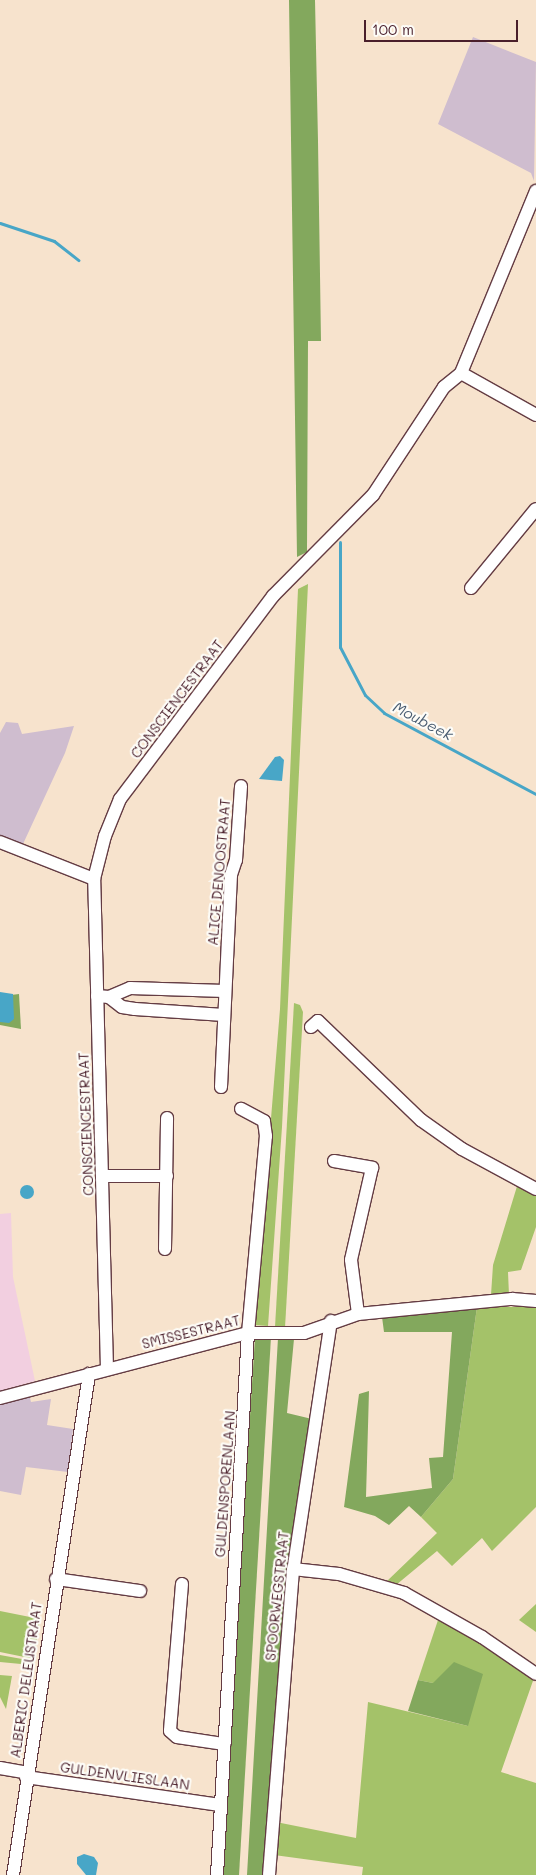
<!DOCTYPE html>
<style>
body{margin:0}
#map{position:relative;width:536px;height:1875px;overflow:hidden;background:#f7e3cd;font-family:Mali,sans-serif}
div>[style]{position:absolute}
.built>*{inset:0;background:#f2cfe0}
.industrial>*{inset:0;background:#cfbdcf}
.green>*{inset:0;background:#a4c269}
.forest>*{inset:0;background:#83a85d}
.water>*{inset:0;background:#48a6c7}
.round{border-radius:50%}
.stream>*{height:3px;margin:-1.5px;padding:0 1.5px;transform-origin:1.5px;border-radius:1.5px;background:#48a6c7}
.roads{filter:drop-shadow(1px 0 #643c43) drop-shadow(-1px 0 #643c43) drop-shadow(0 1px #643c43) drop-shadow(0 -1px #643c43)}
.minor>*{height:12px;margin:-6px;padding:0 6px;transform-origin:6px;border-radius:6px;background:#fff}
span{translate:-50% -50%;white-space:nowrap;text-align:center;line-height:1.15;-webkit-text-stroke:4.5px #fdfcf7;paint-order:stroke}
.street-label{font-size:14px;color:#4a1f2b}
.water-label{font-size:15px;color:#495c71;font-style:italic}
.scale{position:absolute;left:364px;top:20px;width:154px;height:22px;box-sizing:border-box;border:2px solid #4a1f2b;border-top:0;padding-left:6px;font-size:15px;line-height:18px;white-space:nowrap;color:#4a1f2b;-webkit-text-stroke:4px #fdfcf7;paint-order:stroke}
</style>
<div id="map">
<div class="built">
<i style="clip-path:polygon(11px 1213px,13px 1277px,35px 1381px,0 1391px,0 1214px)"></i>
</div>
<div class="industrial">
<i style="clip-path:polygon(473px 37px,536px 62px,534px 181px,531px 173px,438px 124px)"></i>
<i style="clip-path:polygon(6px 722px,18px 723px,22px 734px,74px 726px,65px 753px,23px 844px,0 836px,0 733px)"></i>
<i style="clip-path:polygon(29px 1394px,31px 1402px,51px 1399px,47px 1425px,73px 1429px,68px 1472px,26px 1467px,21px 1495px,0 1491px,0 1402px)"></i>
</div>
<div class="green">
<i style="clip-path:polygon(308px 584px,282px 1127px,268px 1326px,254px 1325px,280px 1009px,298px 589px)"></i>
<i style="clip-path:polygon(294px 1003px,300px 1005px,303px 1012px,285px 1328px,275px 1327px)"></i>
<i style="clip-path:polygon(518px 1183px,536px 1194px,536px 1227px,521px 1270px,508px 1272px,509px 1295px,491px 1295px,493px 1265px)"></i>
<i style="clip-path:polygon(477px 1307px,536px 1307px,536px 1507px,492px 1551px,482px 1538px,452px 1566px,437px 1551px,396px 1585px,386px 1582px,437px 1533px,421px 1517px,453px 1479px)"></i>
<i style="clip-path:polygon(536px 1604px,536px 1632px,519px 1620px)"></i>
<i style="clip-path:polygon(0 1611px,40px 1619px,34px 1659px,0 1652px)"></i>
<i style="clip-path:polygon(439px 1617px,534px 1678px,501px 1772px,536px 1783px,536px 1875px,362px 1875px,363px 1867px,274px 1855px,276px 1822px,356px 1838px,368px 1702px,468px 1726px,433px 1683px,418px 1680px)"></i>
<i style="clip-path:polygon(0 1655px,22px 1659px,21px 1664px,0 1662px)"></i>
<i style="clip-path:polygon(0 1675px,12px 1676px,6px 1709px,0 1697px)"></i>
</div>
<div class="forest">
<i style="clip-path:polygon(289px 0,315px 0,318px 141px,321px 341px,308px 341px,307px 552px,297px 557px)"></i>
<i style="clip-path:polygon(19px 994px,21px 1029px,0 1025px,0 1012px,11px 995px)"></i>
<i style="clip-path:polygon(477px 1307px,453px 1479px,421px 1517px,409px 1506px,389px 1525px,375px 1516px,344px 1507px,359px 1394px,369px 1391px,366px 1497px,432px 1488px,429px 1458px,443px 1457px,452px 1332px,384px 1332px,382px 1317px)"></i>
<i style="clip-path:polygon(255px 1337px,271px 1337px,239px 1875px,221px 1875px)"></i>
<i style="clip-path:polygon(278px 1338px,294px 1339px,287px 1413px,312px 1419px,284px 1604px,264px 1875px,247px 1875px)"></i>
<i style="clip-path:polygon(454px 1662px,483px 1674px,468px 1726px,408px 1711px,418px 1680px,433px 1683px)"></i>
</div>
<div class="water">
<i style="clip-path:polygon(280px 756px,284px 760px,282px 781px,259px 779px,275px 757px)"></i>
<i style="clip-path:polygon(0 992px,13px 994px,14px 1019px,9px 1023px,0 1022px)"></i>
<i class="round" style="left:20px;top:1185px;width:14px;height:14px"></i>
<i style="clip-path:polygon(84px 1854px,94px 1857px,98px 1863px,96px 1875px,86px 1875px,77px 1864px,77px 1857px)"></i>
</div>
<div class="stream">
<i style="left:0;top:223px;width:57px;rotate:18.4deg"></i>
<i style="left:54px;top:241px;width:31px;rotate:38deg"></i>
<i style="left:340px;top:542px;width:105px;rotate:90deg"></i>
<i style="left:340px;top:647px;width:54px;rotate:62.5deg"></i>
<i style="left:365px;top:695px;width:26px;rotate:43deg"></i>
<i style="left:384px;top:713px;width:172px;rotate:28.1deg"></i>
</div>
<div class="roads">
<div class="minor">
<i style="left:461px;top:373px;width:86px;rotate:29.2deg"></i>
<i style="left:471px;top:588px;width:102px;rotate:-50.6deg"></i>
<i style="left:0;top:842px;width:101px;rotate:21.5deg"></i>
<i style="left:97px;top:996px;width:12px;rotate:5deg"></i>
<i style="left:109px;top:997px;width:16px;rotate:38deg"></i>
<i style="left:122px;top:1007px;width:13px;rotate:9deg"></i>
<i style="left:135px;top:1009px;width:89px;rotate:3.9deg"></i>
<i style="left:109px;top:997px;width:23px;rotate:-23deg"></i>
<i style="left:130px;top:988px;width:95px;rotate:1.8deg"></i>
<i style="left:311px;top:1027px;width:9px;rotate:-41deg"></i>
<i style="left:318px;top:1021px;width:143px;rotate:43.9deg"></i>
<i style="left:421px;top:1120px;width:50px;rotate:35.3deg"></i>
<i style="left:462px;top:1149px;width:84px;rotate:28.4deg"></i>
<i style="left:221px;top:1087px;width:212px;rotate:-87.3deg"></i>
<i style="left:231px;top:875px;width:16px;rotate:-72deg"></i>
<i style="left:236px;top:860px;width:74px;rotate:-86.1deg"></i>
<i style="left:334px;top:1161px;width:39px;rotate:10deg"></i>
<i style="left:372px;top:1168px;width:94px;rotate:102.9deg"></i>
<i style="left:351px;top:1260px;width:54px;rotate:82.6deg"></i>
<i style="left:102px;top:1176px;width:65px"></i>
<i style="left:165px;top:1249px;width:131px;rotate:-89.1deg"></i>
<i style="left:107px;top:1369px;width:490px;rotate:-91.5deg"></i>
<i style="left:94px;top:879px;width:44px;rotate:-75.7deg"></i>
<i style="left:105px;top:836px;width:40px;rotate:-68deg"></i>
<i style="left:120px;top:799px;width:254px;rotate:-53deg"></i>
<i style="left:273px;top:596px;width:142px;rotate:-45.3deg"></i>
<i style="left:373px;top:495px;width:129px;rotate:-56.7deg"></i>
<i style="left:444px;top:387px;width:22px;rotate:-39deg"></i>
<i style="left:461px;top:373px;width:197px;rotate:-67.6deg"></i>
<i style="left:0;top:1398px;width:256px;rotate:-14.7deg"></i>
<i style="left:248px;top:1333px;width:56px"></i>
<i style="left:304px;top:1333px;width:57px;rotate:-19.4deg"></i>
<i style="left:358px;top:1314px;width:155px;rotate:-5.6deg"></i>
<i style="left:512px;top:1299px;width:24px;rotate:5deg"></i>
<i style="left:293px;top:1569px;width:46px;rotate:6.2deg"></i>
<i style="left:339px;top:1574px;width:68px;rotate:16.3deg"></i>
<i style="left:404px;top:1593px;width:90px;rotate:29.4deg"></i>
<i style="left:482px;top:1637px;width:65px;rotate:34.4deg"></i>
<i style="left:56px;top:1579px;width:85px;rotate:8.1deg"></i>
<i style="left:182px;top:1584px;width:147px;rotate:94.7deg"></i>
<i style="left:170px;top:1731px;width:9px;rotate:41deg"></i>
<i style="left:177px;top:1737px;width:48px;rotate:8.5deg"></i>
<i style="left:0;top:1768px;width:27px;rotate:10deg"></i>
<i style="left:26px;top:1777px;width:196px;rotate:8.2deg"></i>
<i style="left:13px;top:1875px;width:507px;rotate:-81.37deg"></i>
<i style="left:217px;top:1875px;width:543px;rotate:-86.73deg"></i>
<i style="left:248px;top:1333px;width:198px;rotate:-84.8deg"></i>
<i style="left:266px;top:1136px;width:15px;rotate:-98deg"></i>
<i style="left:264px;top:1121px;width:26px;rotate:-152deg"></i>
<i style="left:269px;top:1875px;width:304px;rotate:-85.5deg"></i>
<i style="left:293px;top:1572px;width:254px;rotate:-81.4deg"></i>
</div>
</div>
<div class="street-label">
<span style="left:177px;top:699px;rotate:-53deg">CONSCIENCESTRAAT</span>
<span style="left:219px;top:872px;rotate:-85deg">ALICE DENOOSTRAAT</span>
<span style="left:86px;top:1124px;rotate:-92deg">CONSCIENCESTRAAT</span>
<span style="left:191px;top:1332px;rotate:-14deg">SMISSESTRAAT</span>
<span style="left:225px;top:1484px;rotate:-86deg">GULDENSPORENLAAN</span>
<span style="left:277px;top:1596px;rotate:-84deg">SPOORWEGSTRAAT</span>
<span style="left:26px;top:1680px;rotate:-82deg">ALBERIC DELEUSTRAAT</span>
<span style="left:125px;top:1776px;rotate:8deg">GULDENVLIESLAAN</span>
</div>
<div class="water-label">
<span style="left:423px;top:721px;rotate:28deg">Moubeek</span>
</div>
<div class="scale">100 m</div>
</div>
